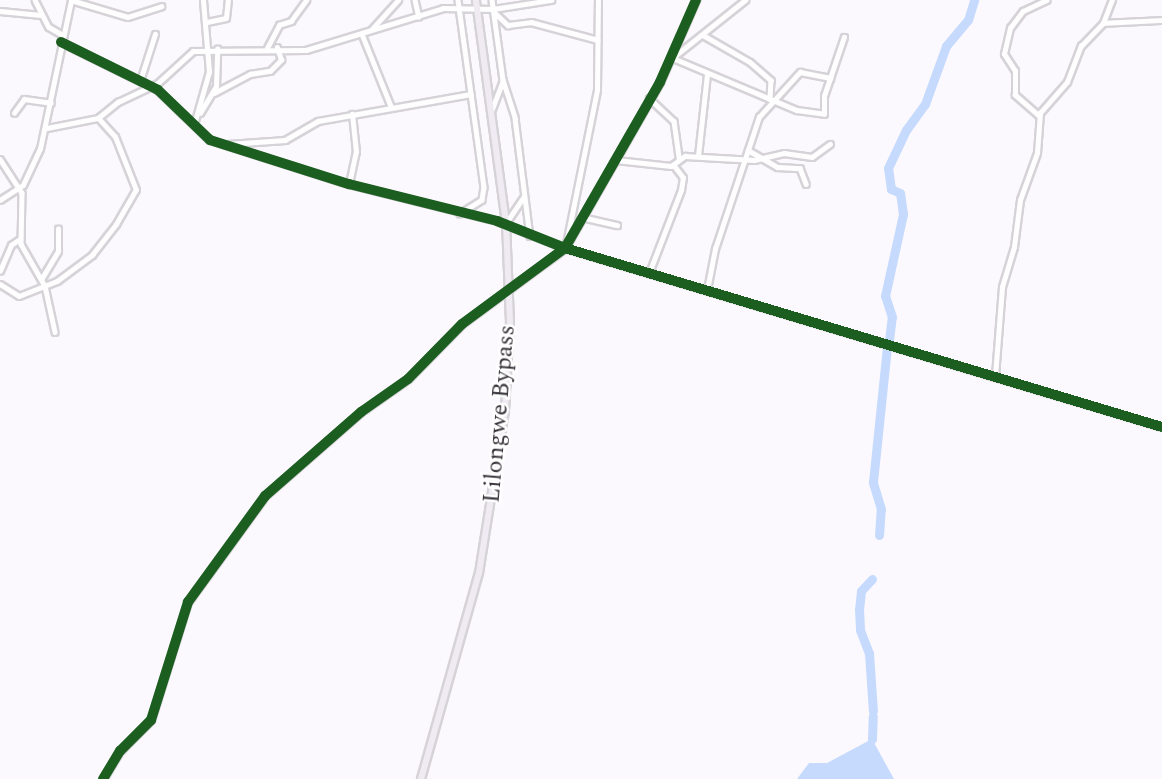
<!DOCTYPE html>
<style>
body{margin:0}
#map{position:relative;width:1162px;height:779px;overflow:hidden;background:#fcf9fe;font-family:Spectral,serif}
div>[style]{position:absolute}
.water>*{inset:0;background:#c5dafd}
.river>*{height:9px;margin:-4.5px;padding:0 4.5px;transform-origin:4.5px;border-radius:4.5px;background:#c5dafd}
.roads{filter:drop-shadow(2px 0 #d6d3d8) drop-shadow(-2px 0 #d6d3d8) drop-shadow(0 2px #d6d3d8) drop-shadow(0 -2px #d6d3d8)}
.street>*{height:4.5px;margin:-2.25px;padding:0 2.25px;transform-origin:2.25px;border-radius:2.25px;background:#fffeff}
.primary>*{height:6px;margin:-3px;padding:0 3px;transform-origin:3px;border-radius:3px;background:#f0ebf2}
.cycleway>*{height:10px;margin:-5px;padding:0 5px;transform-origin:5px;border-radius:5px;background:#1b5e20}
span{translate:-50% -50%;white-space:nowrap;text-align:center;line-height:1.15;-webkit-text-stroke:5px #fff;paint-order:stroke}
.street-label{font-size:24px;color:#373239}
</style>
<div id="map">
<div class="water">
<i style="clip-path:polygon(872px 739px,894px 779px,797px 779px,809px 763px,827px 763px)"></i>
</div>
<div class="river">
<i style="left:889px;top:340px;width:23px;rotate:-83deg"></i>
<i style="left:892px;top:317px;width:22px;rotate:-108deg"></i>
<i style="left:885px;top:296px;width:84px;rotate:-77.6deg"></i>
<i style="left:903px;top:214px;width:21px;rotate:-98deg"></i>
<i style="left:900px;top:193px;width:10px;rotate:-156deg"></i>
<i style="left:891px;top:189px;width:21px;rotate:-98deg"></i>
<i style="left:888px;top:168px;width:42px;rotate:-64.7deg"></i>
<i style="left:906px;top:130px;width:32px;rotate:-54deg"></i>
<i style="left:925px;top:104px;width:62px;rotate:-70.1deg"></i>
<i style="left:946px;top:46px;width:34px;rotate:-50deg"></i>
<i style="left:968px;top:20px;width:21px;rotate:-73deg"></i>
<i style="left:879px;top:535px;width:26px;rotate:-86deg"></i>
<i style="left:881px;top:509px;width:28px;rotate:-107deg"></i>
<i style="left:873px;top:482px;width:136px;rotate:-84.1deg"></i>
<i style="left:872px;top:579px;width:16px;rotate:133deg"></i>
<i style="left:861px;top:591px;width:18px;rotate:96deg"></i>
<i style="left:859px;top:609px;width:21px;rotate:87deg"></i>
<i style="left:860px;top:630px;width:25px;rotate:69deg"></i>
<i style="left:869px;top:653px;width:58px;rotate:86.1deg"></i>
<i style="left:872px;top:739px;width:23px;rotate:-88deg"></i>
</div>
<div class="roads">
<div class="street">
<i style="left:35px;top:0;width:30px;rotate:63deg"></i>
<i style="left:49px;top:27px;width:16px;rotate:30deg"></i>
<i style="left:71px;top:0;width:59px;rotate:16.6deg"></i>
<i style="left:128px;top:17px;width:35px;rotate:-18deg"></i>
<i style="left:415px;top:0;width:17px;rotate:77deg"></i>
<i style="left:458px;top:0;width:189px;rotate:82.1deg"></i>
<i style="left:484px;top:187px;width:13px;rotate:99deg"></i>
<i style="left:482px;top:200px;width:26px;rotate:148deg"></i>
<i style="left:492px;top:0;width:81px;rotate:82.2deg"></i>
<i style="left:503px;top:80px;width:40px;rotate:72deg"></i>
<i style="left:515px;top:118px;width:119px;rotate:82.8deg"></i>
<i style="left:746px;top:0;width:93px;rotate:141.5deg"></i>
<i style="left:673px;top:58px;width:134px;rotate:22.8deg"></i>
<i style="left:797px;top:110px;width:27px;rotate:8deg"></i>
<i style="left:824px;top:114px;width:18px;rotate:-90deg"></i>
<i style="left:824px;top:96px;width:62px;rotate:-71.3deg"></i>
<i style="left:0;top:11px;width:41px;rotate:5.6deg"></i>
<i style="left:495px;top:13px;width:18px;rotate:43deg"></i>
<i style="left:508px;top:25px;width:23px;rotate:-7deg"></i>
<i style="left:531px;top:22px;width:69px;rotate:15deg"></i>
<i style="left:207px;top:22px;width:19px;rotate:-12deg"></i>
<i style="left:226px;top:18px;width:18px;rotate:-84deg"></i>
<i style="left:1103px;top:23px;width:59px;rotate:-2.9deg"></i>
<i style="left:372px;top:29px;width:39px;rotate:-48deg"></i>
<i style="left:362px;top:34px;width:78px;rotate:68.1deg"></i>
<i style="left:703px;top:35px;width:54px;rotate:29.9deg"></i>
<i style="left:750px;top:62px;width:28px;rotate:41deg"></i>
<i style="left:771px;top:80px;width:19px;rotate:93deg"></i>
<i style="left:61px;top:42px;width:108px;rotate:26.3deg"></i>
<i style="left:158px;top:90px;width:72px;rotate:43.9deg"></i>
<i style="left:210px;top:140px;width:146px;rotate:17.6deg"></i>
<i style="left:349px;top:184px;width:153px;rotate:14deg"></i>
<i style="left:497px;top:221px;width:73px;rotate:21.7deg"></i>
<i style="left:565px;top:248px;width:623px;rotate:16.69deg"></i>
<i style="left:267px;top:48px;width:26px;rotate:-62deg"></i>
<i style="left:279px;top:25px;width:13px;rotate:-18deg"></i>
<i style="left:291px;top:21px;width:26px;rotate:-54deg"></i>
<i style="left:140px;top:81px;width:49px;rotate:-72.3deg"></i>
<i style="left:214px;top:93px;width:41px;rotate:-27.8deg"></i>
<i style="left:250px;top:74px;width:20px;rotate:-9deg"></i>
<i style="left:270px;top:71px;width:16px;rotate:-45deg"></i>
<i style="left:281px;top:60px;width:13px;rotate:-108deg"></i>
<i style="left:649px;top:98px;width:34px;rotate:43deg"></i>
<i style="left:674px;top:121px;width:37px;rotate:82deg"></i>
<i style="left:492px;top:109px;width:30px;rotate:-69deg"></i>
<i style="left:14px;top:113px;width:17px;rotate:-54deg"></i>
<i style="left:24px;top:99px;width:27px;rotate:8deg"></i>
<i style="left:200px;top:113px;width:31px;rotate:-59deg"></i>
<i style="left:216px;top:86px;width:37px;rotate:-88deg"></i>
<i style="left:1039px;top:116px;width:32px;rotate:-139deg"></i>
<i style="left:1015px;top:95px;width:24px;rotate:-90deg"></i>
<i style="left:1015px;top:71px;width:20px;rotate:-123deg"></i>
<i style="left:1004px;top:54px;width:27px;rotate:-77deg"></i>
<i style="left:1010px;top:28px;width:21px;rotate:-53deg"></i>
<i style="left:1023px;top:11px;width:26px;rotate:-25deg"></i>
<i style="left:195px;top:121px;width:51px;rotate:-74.1deg"></i>
<i style="left:209px;top:72px;width:72px;rotate:-94.8deg"></i>
<i style="left:47px;top:128px;width:52px;rotate:-11.1deg"></i>
<i style="left:98px;top:118px;width:26px;rotate:-39deg"></i>
<i style="left:118px;top:102px;width:44px;rotate:-25.4deg"></i>
<i style="left:158px;top:83px;width:47px;rotate:-42.4deg"></i>
<i style="left:193px;top:51px;width:113px;rotate:-0.5deg"></i>
<i style="left:306px;top:50px;width:143px;rotate:-17deg"></i>
<i style="left:443px;top:8px;width:50px;rotate:1.1deg"></i>
<i style="left:493px;top:9px;width:59px;rotate:-8.8deg"></i>
<i style="left:228px;top:144px;width:57px;rotate:-4deg"></i>
<i style="left:285px;top:140px;width:38px;rotate:-30deg"></i>
<i style="left:318px;top:121px;width:155px;rotate:-10deg"></i>
<i style="left:748px;top:150px;width:34px;rotate:30deg"></i>
<i style="left:778px;top:167px;width:22px;rotate:3deg"></i>
<i style="left:800px;top:168px;width:17px;rotate:69deg"></i>
<i style="left:698px;top:156px;width:82px;rotate:-83.7deg"></i>
<i style="left:0;top:159px;width:40px;rotate:57.1deg"></i>
<i style="left:22px;top:193px;width:51px;rotate:91.1deg"></i>
<i style="left:21px;top:244px;width:48px;rotate:60.3deg"></i>
<i style="left:45px;top:286px;width:47px;rotate:77.7deg"></i>
<i style="left:616px;top:160px;width:55px;rotate:6.2deg"></i>
<i style="left:671px;top:166px;width:17px;rotate:-36deg"></i>
<i style="left:685px;top:156px;width:69px;rotate:3.3deg"></i>
<i style="left:754px;top:160px;width:31px;rotate:-13deg"></i>
<i style="left:784px;top:153px;width:28px;rotate:8deg"></i>
<i style="left:812px;top:157px;width:22px;rotate:-36deg"></i>
<i style="left:349px;top:184px;width:33px;rotate:-78deg"></i>
<i style="left:356px;top:152px;width:38px;rotate:-96deg"></i>
<i style="left:0;top:200px;width:27px;rotate:-33deg"></i>
<i style="left:23px;top:185px;width:40px;rotate:-65deg"></i>
<i style="left:40px;top:149px;width:152px;rotate:-78.2deg"></i>
<i style="left:586px;top:218px;width:32px;rotate:13deg"></i>
<i style="left:506px;top:223px;width:30px;rotate:-56deg"></i>
<i style="left:566px;top:244px;width:157px;rotate:-78.6deg"></i>
<i style="left:597px;top:90px;width:90px;rotate:-89.4deg"></i>
<i style="left:0;top:271px;width:28px;rotate:-67deg"></i>
<i style="left:11px;top:245px;width:11px;rotate:-34deg"></i>
<i style="left:649px;top:273px;width:89px;rotate:-68.9deg"></i>
<i style="left:681px;top:190px;width:12px;rotate:-81deg"></i>
<i style="left:683px;top:178px;width:15px;rotate:-127deg"></i>
<i style="left:42px;top:278px;width:31px;rotate:-59deg"></i>
<i style="left:58px;top:251px;width:22px;rotate:-90deg"></i>
<i style="left:0;top:284px;width:22px;rotate:32deg"></i>
<i style="left:19px;top:296px;width:41px;rotate:-21.5deg"></i>
<i style="left:57px;top:281px;width:44px;rotate:-36.6deg"></i>
<i style="left:92px;top:255px;width:39px;rotate:-52deg"></i>
<i style="left:116px;top:224px;width:39px;rotate:-60deg"></i>
<i style="left:136px;top:190px;width:57px;rotate:-111.6deg"></i>
<i style="left:115px;top:137px;width:25px;rotate:-132deg"></i>
<i style="left:707px;top:290px;width:42px;rotate:-79deg"></i>
<i style="left:715px;top:249px;width:139px;rotate:-71.6deg"></i>
<i style="left:759px;top:117px;width:61px;rotate:-47.7deg"></i>
<i style="left:800px;top:72px;width:31px;rotate:11deg"></i>
<i style="left:995px;top:376px;width:89px;rotate:-85.5deg"></i>
<i style="left:1002px;top:287px;width:42px;rotate:-73.3deg"></i>
<i style="left:1014px;top:247px;width:47px;rotate:-82.7deg"></i>
<i style="left:1020px;top:200px;width:50px;rotate:-70.1deg"></i>
<i style="left:1037px;top:153px;width:40px;rotate:-85.7deg"></i>
<i style="left:1040px;top:113px;width:41px;rotate:-48.9deg"></i>
<i style="left:1067px;top:82px;width:39px;rotate:-69deg"></i>
<i style="left:1081px;top:46px;width:32px;rotate:-46deg"></i>
<i style="left:1103px;top:23px;width:25px;rotate:-69deg"></i>
<i style="left:103px;top:779px;width:33px;rotate:-59deg"></i>
<i style="left:120px;top:751px;width:44px;rotate:-45deg"></i>
<i style="left:151px;top:720px;width:124px;rotate:-72.6deg"></i>
<i style="left:188px;top:602px;width:131px;rotate:-54deg"></i>
<i style="left:265px;top:496px;width:128px;rotate:-41.2deg"></i>
<i style="left:361px;top:412px;width:57px;rotate:-35.1deg"></i>
<i style="left:408px;top:379px;width:77px;rotate:-45.5deg"></i>
<i style="left:462px;top:324px;width:128px;rotate:-36.4deg"></i>
<i style="left:565px;top:248px;width:191px;rotate:-60.2deg"></i>
<i style="left:660px;top:82px;width:90px;rotate:-66.3deg"></i>
</div>
<div class="primary">
<i style="left:421px;top:779px;width:214px;rotate:-74.3deg"></i>
<i style="left:479px;top:573px;width:164px;rotate:-80.9deg"></i>
<i style="left:505px;top:411px;width:89px;rotate:-86.8deg"></i>
<i style="left:510px;top:322px;width:99px;rotate:-92.3deg"></i>
<i style="left:506px;top:223px;width:225px;rotate:-97.7deg"></i>
</div>
</div>
<div class="cycleway">
<i style="left:61px;top:42px;width:108px;rotate:26.3deg"></i>
<i style="left:158px;top:90px;width:72px;rotate:43.9deg"></i>
<i style="left:210px;top:140px;width:146px;rotate:17.6deg"></i>
<i style="left:349px;top:184px;width:153px;rotate:14deg"></i>
<i style="left:497px;top:221px;width:73px;rotate:21.7deg"></i>
<i style="left:565px;top:248px;width:623px;rotate:16.69deg"></i>
<i style="left:103px;top:779px;width:33px;rotate:-59deg"></i>
<i style="left:120px;top:751px;width:44px;rotate:-45deg"></i>
<i style="left:151px;top:720px;width:124px;rotate:-72.6deg"></i>
<i style="left:188px;top:602px;width:131px;rotate:-54deg"></i>
<i style="left:265px;top:496px;width:128px;rotate:-41.2deg"></i>
<i style="left:361px;top:412px;width:57px;rotate:-35.1deg"></i>
<i style="left:408px;top:379px;width:77px;rotate:-45.5deg"></i>
<i style="left:462px;top:324px;width:128px;rotate:-36.4deg"></i>
<i style="left:565px;top:248px;width:191px;rotate:-60.2deg"></i>
<i style="left:660px;top:82px;width:90px;rotate:-66.3deg"></i>
</div>
<div class="street-label">
<span style="left:500px;top:414px;rotate:-85deg">Lilongwe Bypass</span>
</div>
</div>
